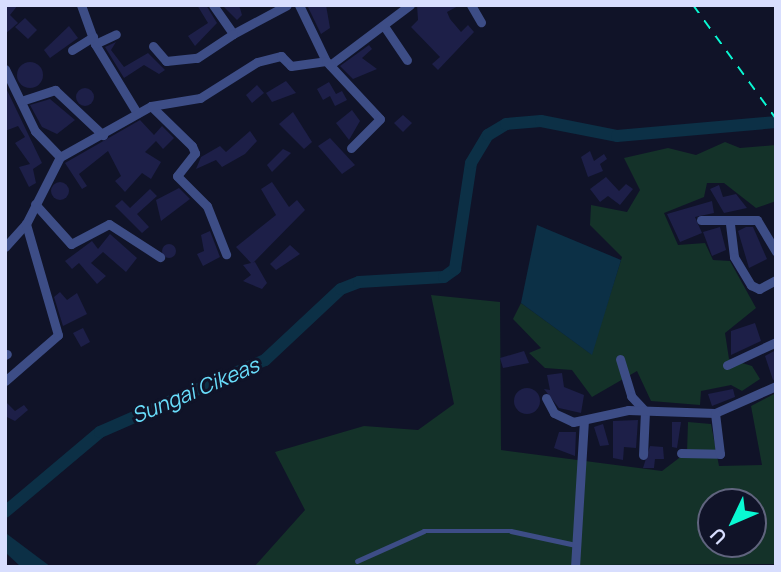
<!DOCTYPE html>
<style>
body{margin:0}
#map{position:relative;width:781px;height:572px;overflow:hidden;background:#101328;font-family:Manrope,sans-serif}
div>[style]{position:absolute}
.green>*{inset:0;background:#143229}
.water>*{inset:0;background:#0c3046}
.river>*{height:12px;margin:-6px;padding:0 6px;transform-origin:6px;border-radius:6px;background:#0c3046}
.building>*{inset:0;background:#1d1f48}
.round{border-radius:50%}
.lane>*{height:4.5px;margin:-2.25px;padding:0 2.25px;transform-origin:2.25px;border-radius:2.25px;background:#3d4d86}
.street>*{height:9px;margin:-4.5px;padding:0 4.5px;transform-origin:4.5px;border-radius:4.5px;background:#3d4d86}
.rail>*{height:2px;margin-top:-1px;transform-origin:0;background:repeating-linear-gradient(90deg,#09f9d3 0 10px,transparent 0 19px)}
span{translate:-50% -50%;white-space:nowrap;text-align:center;line-height:1.15;-webkit-text-stroke:6px #101328;paint-order:stroke}
.water-label{font-size:21px;color:#69ddfb;font-style:italic}
.frame{position:absolute;inset:0;border:7px solid #d8defe;pointer-events:none}
.north{position:absolute;left:697px;top:488px;width:70px;height:70px;box-sizing:border-box;background:#101328;border:2px solid #60647e;border-radius:50%;rotate:226deg;font-size:19px;font-weight:700;line-height:28px;text-align:center;color:#d8defe}
.north::after{content:'';display:block;margin:auto;width:24px;height:32px;background:#09f9d3;clip-path:polygon(50% 0,100% 100%,50% 72%,0 100%)}
</style>
<div id="map">
<div class="green">
<i style="clip-path:polygon(725px 142px,740px 148px,776px 145px,776px 201px,756px 208px,724px 183px,707px 183px,704px 197px,664px 213px,678px 245px,705px 243px,713px 260px,730px 261px,756px 308px,725px 333px,729px 359px,752px 366px,760px 379px,742px 391px,731px 385px,701px 391px,700px 405px,651px 401px,637px 371px,592px 397px,572px 370px,545px 368px,529px 353px,541px 348px,513px 319px,521px 303px,591px 354px,622px 257px,590px 225px,591px 205px,627px 212px,640px 190px,624px 158px,668px 148px,696px 155px)"></i>
<i style="clip-path:polygon(evenodd,431px 295px,500px 302px,501px 450px,662px 471px,687px 452px,688px 422px,711px 424px,719px 466px,762px 465px,751px 406px,776px 393px,776px 564px,254px 567px,305px 510px,275px 452px,364px 426px,418px 430px,454px 404px,431px 295px,711px 502px,753px 502px,753px 544px,711px 544px,711px 502px)"></i>
</div>
<div class="water">
<i style="clip-path:polygon(537px 225px,621px 260px,592px 355px,521px 303px)"></i>
<i style="clip-path:polygon(5px 535px,7px 534px,51px 567px,21px 567px,5px 552px)"></i>
</div>
<div class="river">
<i style="left:5px;top:512px;width:124px;rotate:-40.1deg"></i>
<i style="left:100px;top:432px;width:180px;rotate:-23.6deg"></i>
<i style="left:265px;top:360px;width:104px;rotate:-43.1deg"></i>
<i style="left:341px;top:289px;width:19px;rotate:-21deg"></i>
<i style="left:359px;top:282px;width:85px;rotate:-3.4deg"></i>
<i style="left:444px;top:277px;width:14px;rotate:-36deg"></i>
<i style="left:455px;top:269px;width:107px;rotate:-81.4deg"></i>
<i style="left:471px;top:163px;width:33px;rotate:-59deg"></i>
<i style="left:488px;top:135px;width:21px;rotate:-31deg"></i>
<i style="left:506px;top:124px;width:35px;rotate:-5deg"></i>
<i style="left:541px;top:121px;width:77px;rotate:11.2deg"></i>
<i style="left:617px;top:136px;width:160px;rotate:-5deg"></i>
</div>
<div class="building">
<i style="clip-path:polygon(5px 5px,18px 5px,10px 15px,18px 23px,5px 34px)"></i>
<i style="clip-path:polygon(197px 5px,206px 5px,217px 23px,195px 46px,188px 36px,208px 23px)"></i>
<i style="clip-path:polygon(222px 5px,239px 5px,242px 15px,237px 20px)"></i>
<i style="clip-path:polygon(307px 5px,326px 5px,330px 28px,321px 34px)"></i>
<i style="clip-path:polygon(417px 5px,460px 5px,447px 12px,450px 19px,461px 32px,468px 25px,474px 32px,438px 70px,432px 64px,440px 57px,411px 27px,418px 20px)"></i>
<i style="clip-path:polygon(25px 18px,37px 30px,28px 39px,15px 27px)"></i>
<i style="clip-path:polygon(69px 26px,78px 38px,50px 58px,44px 50px)"></i>
<i style="clip-path:polygon(116px 42px,111px 50px,124px 67px,148px 53px,165px 70px,159px 74px,144px 65px,124px 78px,105px 47px)"></i>
<i style="clip-path:polygon(369px 45px,372px 49px,362px 58px,377px 69px,353px 79px,340px 66px)"></i>
<i class="round" style="left:17px;top:62px;width:26px;height:26px"></i>
<i style="clip-path:polygon(286px 81px,296px 93px,272px 102px,266px 93px)"></i>
<i style="clip-path:polygon(329px 82px,336px 94px,342px 91px,347px 100px,335px 106px,330px 96px,323px 100px,317px 89px)"></i>
<i style="clip-path:polygon(257px 85px,264px 93px,252px 103px,246px 95px)"></i>
<i style="clip-path:polygon(5px 86px,42px 163px,33px 169px,36px 183px,29px 187px,19px 167px,30px 164px,15px 143px,25px 137px,18px 126px,5px 131px)"></i>
<i class="round" style="left:76px;top:88px;width:18px;height:18px"></i>
<i style="clip-path:polygon(50px 99px,75px 120px,57px 134px,42px 127px,30px 105px)"></i>
<i style="clip-path:polygon(352px 110px,360px 121px,349px 140px,336px 123px)"></i>
<i style="clip-path:polygon(293px 112px,312px 142px,304px 149px,279px 124px)"></i>
<i style="clip-path:polygon(403px 115px,412px 123px,403px 132px,394px 123px)"></i>
<i style="clip-path:polygon(140px 120px,154px 135px,162px 126px,174px 138px,163px 149px,156px 141px,145px 152px,161px 162px,151px 179px,142px 173px,125px 192px,115px 181px,121px 176px,108px 151px,79px 174px,87px 186px,82px 189px,65px 163px)"></i>
<i style="clip-path:polygon(250px 131px,257px 141px,245px 154px,222px 167px,216px 160px,196px 169px,201px 157px,220px 146px,226px 152px)"></i>
<i style="clip-path:polygon(330px 138px,355px 165px,342px 174px,318px 146px)"></i>
<i style="clip-path:polygon(283px 149px,291px 153px,272px 172px,267px 165px)"></i>
<i style="clip-path:polygon(590px 151px,594px 161px,604px 154px,607px 159px,600px 164px,603px 171px,588px 177px,581px 157px)"></i>
<i style="clip-path:polygon(606px 177px,619px 191px,626px 184px,633px 189px,620px 205px,608px 196px,600px 202px,590px 189px)"></i>
<i style="clip-path:polygon(272px 182px,289px 207px,297px 200px,305px 210px,252px 264px,236px 247px,276px 215px,261px 189px)"></i>
<i class="round" style="left:51px;top:182px;width:18px;height:18px"></i>
<i style="clip-path:polygon(719px 185px,723px 197px,736px 194px,747px 208px,724px 213px,710px 189px)"></i>
<i style="clip-path:polygon(179px 188px,190px 199px,161px 221px,156px 200px)"></i>
<i style="clip-path:polygon(150px 189px,157px 196px,137px 214px,149px 227px,142px 233px,115px 206px,122px 200px,130px 208px)"></i>
<i style="clip-path:polygon(712px 201px,714px 213px,695px 217px,702px 233px,680px 242px,667px 214px)"></i>
<i style="clip-path:polygon(720px 227px,726px 250px,712px 256px,703px 232px)"></i>
<i style="clip-path:polygon(746px 227px,753px 227px,767px 259px,749px 268px,738px 231px)"></i>
<i style="clip-path:polygon(210px 231px,220px 257px,203px 266px,197px 254px,204px 251px,201px 235px)"></i>
<i style="clip-path:polygon(110px 234px,137px 258px,126px 272px,103px 252px,91px 263px,106px 276px,97px 284px,79px 263px,72px 269px,65px 261px,92px 241px,98px 249px)"></i>
<i class="round" style="left:162px;top:244px;width:14px;height:14px"></i>
<i style="clip-path:polygon(290px 245px,300px 254px,276px 270px,270px 264px)"></i>
<i style="clip-path:polygon(255px 262px,267px 283px,262px 289px,243px 281px,251px 275px,243px 265px)"></i>
<i style="clip-path:polygon(60px 292px,67px 300px,77px 293px,87px 314px,63px 326px,54px 297px)"></i>
<i style="clip-path:polygon(755px 323px,761px 341px,731px 355px,731px 331px)"></i>
<i style="clip-path:polygon(83px 328px,90px 342px,81px 347px,73px 333px)"></i>
<i style="clip-path:polygon(776px 350px,776px 379px,773px 380px,765px 356px)"></i>
<i style="clip-path:polygon(524px 351px,529px 363px,503px 368px,500px 358px)"></i>
<i style="clip-path:polygon(562px 373px,564px 387px,584px 395px,581px 413px,559px 408px,544px 389px,550px 390px,547px 375px)"></i>
<i class="round" style="left:514px;top:388px;width:26px;height:26px"></i>
<i style="clip-path:polygon(733px 389px,735px 397px,712px 406px,708px 394px)"></i>
<i style="clip-path:polygon(5px 401px,15px 411px,24px 405px,28px 410px,15px 421px,5px 416px)"></i>
<i style="clip-path:polygon(638px 420px,636px 448px,624px 447px,623px 460px,613px 458px,613px 421px)"></i>
<i style="clip-path:polygon(672px 422px,681px 422px,677px 448px,672px 447px)"></i>
<i style="clip-path:polygon(603px 424px,609px 445px,600px 446px,594px 427px)"></i>
<i style="clip-path:polygon(559px 432px,576px 432px,575px 456px,554px 448px)"></i>
<i style="clip-path:polygon(650px 446px,663px 447px,664px 459px,655px 459px,654px 468px,643px 468px)"></i>
</div>
<div class="lane">
<i style="left:357px;top:561px;width:73px;rotate:-24.1deg"></i>
<i style="left:424px;top:531px;width:87px"></i>
<i style="left:511px;top:531px;width:66px;rotate:12.2deg"></i>
</div>
<div class="street">
<i style="left:81px;top:5px;width:41px;rotate:70.3deg"></i>
<i style="left:95px;top:44px;width:81px;rotate:58.7deg"></i>
<i style="left:213px;top:5px;width:35px;rotate:55deg"></i>
<i style="left:233px;top:34px;width:61px;rotate:-28.2deg"></i>
<i style="left:299px;top:5px;width:62px;rotate:64.3deg"></i>
<i style="left:471px;top:5px;width:20px;rotate:60deg"></i>
<i style="left:384px;top:26px;width:41px;rotate:55.9deg"></i>
<i style="left:95px;top:44px;width:23px;rotate:-25deg"></i>
<i style="left:153px;top:46px;width:20px;rotate:49deg"></i>
<i style="left:166px;top:61px;width:31px;rotate:-6deg"></i>
<i style="left:197px;top:58px;width:43px;rotate:-33.7deg"></i>
<i style="left:72px;top:50px;width:25px;rotate:-32deg"></i>
<i style="left:330px;top:65px;width:100px;rotate:-36.9deg"></i>
<i style="left:5px;top:69px;width:69px;rotate:64.2deg"></i>
<i style="left:35px;top:131px;width:36px;rotate:46deg"></i>
<i style="left:21px;top:101px;width:36px;rotate:-18deg"></i>
<i style="left:55px;top:90px;width:66px;rotate:43.2deg"></i>
<i style="left:151px;top:106px;width:57px;rotate:44.3deg"></i>
<i style="left:192px;top:146px;width:8px;rotate:67deg"></i>
<i style="left:195px;top:153px;width:29px;rotate:128deg"></i>
<i style="left:177px;top:176px;width:42px;rotate:45deg"></i>
<i style="left:207px;top:206px;width:52px;rotate:68.4deg"></i>
<i style="left:35px;top:204px;width:54px;rotate:48deg"></i>
<i style="left:71px;top:244px;width:43px;rotate:-27.8deg"></i>
<i style="left:109px;top:224px;width:61px;rotate:32.9deg"></i>
<i style="left:701px;top:220px;width:56px"></i>
<i style="left:757px;top:220px;width:37px;rotate:59deg"></i>
<i style="left:730px;top:224px;width:33px;rotate:83deg"></i>
<i style="left:734px;top:257px;width:33px;rotate:59deg"></i>
<i style="left:751px;top:285px;width:9px;rotate:27deg"></i>
<i style="left:759px;top:289px;width:19px;rotate:-28deg"></i>
<i style="left:5px;top:247px;width:31px;rotate:-48deg"></i>
<i style="left:26px;top:224px;width:75px;rotate:-63.1deg"></i>
<i style="left:60px;top:157px;width:104px;rotate:-29.3deg"></i>
<i style="left:151px;top:106px;width:50px;rotate:-9.3deg"></i>
<i style="left:200px;top:98px;width:67px;rotate:-32.3deg"></i>
<i style="left:257px;top:62px;width:25px;rotate:-14deg"></i>
<i style="left:281px;top:56px;width:14px;rotate:45deg"></i>
<i style="left:291px;top:66px;width:35px;rotate:-8deg"></i>
<i style="left:326px;top:61px;width:79px;rotate:47deg"></i>
<i style="left:380px;top:119px;width:41px;rotate:135deg"></i>
<i style="left:5px;top:355px;width:2px;rotate:-27deg"></i>
<i style="left:620px;top:359px;width:39px;rotate:73deg"></i>
<i style="left:631px;top:396px;width:21px;rotate:47deg"></i>
<i style="left:645px;top:411px;width:44px;rotate:92.6deg"></i>
<i style="left:727px;top:365px;width:54px;rotate:-25.1deg"></i>
<i style="left:5px;top:381px;width:70px;rotate:-41deg"></i>
<i style="left:58px;top:335px;width:116px;rotate:-106.1deg"></i>
<i style="left:546px;top:398px;width:17px;rotate:62deg"></i>
<i style="left:554px;top:413px;width:21px;rotate:25deg"></i>
<i style="left:573px;top:422px;width:56px;rotate:-12.3deg"></i>
<i style="left:628px;top:410px;width:87px;rotate:2deg"></i>
<i style="left:715px;top:413px;width:67px;rotate:-23.9deg"></i>
<i style="left:681px;top:453px;width:39px;rotate:1deg"></i>
<i style="left:720px;top:454px;width:41px;rotate:-97deg"></i>
<i style="left:575px;top:567px;width:147px;rotate:-86.5deg"></i>
</div>
<div class="rail">
<i style="left:693px;top:5px;width:141px;rotate:53.9deg"></i>
</div>
<div class="water-label">
<span style="left:195px;top:390px;rotate:-23deg">Sungai Cikeas</span>
</div>
<div class="frame"></div>
<div class="north">U</div>
</div>
